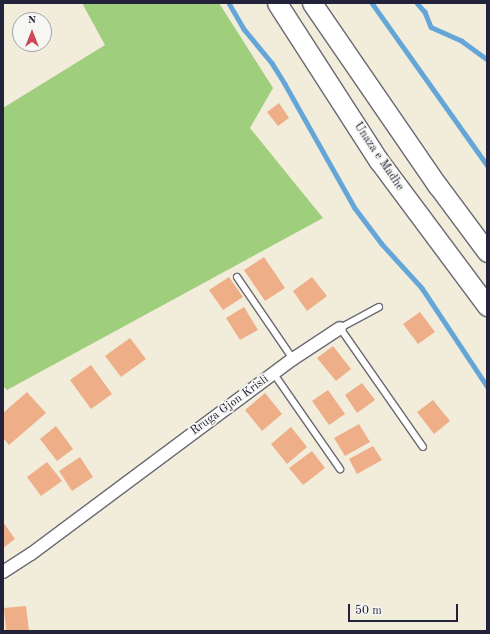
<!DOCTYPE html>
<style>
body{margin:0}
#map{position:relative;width:490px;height:634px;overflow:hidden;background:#f2ecdb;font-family:"Old Standard TT",serif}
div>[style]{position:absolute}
.green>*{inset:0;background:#9fce7c}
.stream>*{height:4.5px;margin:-2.25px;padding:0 2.25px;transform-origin:2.25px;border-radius:2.25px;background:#65a6d9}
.building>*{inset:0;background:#eeaf88}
.roads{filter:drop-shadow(1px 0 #6b6973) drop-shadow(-1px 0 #6b6973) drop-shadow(0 1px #6b6973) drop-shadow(0 -1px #6b6973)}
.service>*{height:6px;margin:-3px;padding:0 3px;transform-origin:3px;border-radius:3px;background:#fff}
.minor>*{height:12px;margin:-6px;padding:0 6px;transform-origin:6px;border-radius:6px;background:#fff}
.trunk>*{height:19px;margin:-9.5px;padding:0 9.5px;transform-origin:9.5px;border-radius:9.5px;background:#fff}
span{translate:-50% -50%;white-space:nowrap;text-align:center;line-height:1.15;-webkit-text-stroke:3.5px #f6f6f2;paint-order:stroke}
.street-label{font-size:12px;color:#22223b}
.frame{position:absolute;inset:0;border:4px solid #22223b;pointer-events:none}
.north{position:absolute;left:12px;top:12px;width:40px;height:40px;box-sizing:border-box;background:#f6f6f2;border:1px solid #a1a1a9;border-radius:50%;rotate:0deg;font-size:11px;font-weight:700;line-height:16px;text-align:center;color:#22223b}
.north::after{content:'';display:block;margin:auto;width:14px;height:18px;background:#d1495b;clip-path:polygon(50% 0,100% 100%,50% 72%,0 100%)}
.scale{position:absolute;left:348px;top:604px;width:110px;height:18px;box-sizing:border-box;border:2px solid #22223b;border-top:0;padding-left:5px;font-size:12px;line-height:14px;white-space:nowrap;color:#22223b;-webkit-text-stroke:3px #f6f6f2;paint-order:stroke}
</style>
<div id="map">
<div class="green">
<i style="clip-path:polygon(82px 3px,219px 3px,273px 88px,250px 128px,323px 218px,7px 390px,3px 386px,3px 108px,105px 45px)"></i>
</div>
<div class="stream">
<i style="left:229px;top:3px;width:30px;rotate:60deg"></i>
<i style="left:244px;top:29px;width:44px;rotate:50.5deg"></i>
<i style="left:272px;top:63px;width:25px;rotate:58deg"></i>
<i style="left:285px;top:84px;width:142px;rotate:60.6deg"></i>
<i style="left:355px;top:208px;width:45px;rotate:53.1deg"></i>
<i style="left:382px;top:244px;width:59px;rotate:47.7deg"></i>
<i style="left:422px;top:288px;width:118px;rotate:56.4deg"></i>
<i style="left:372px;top:3px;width:199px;rotate:54.6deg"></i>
<i style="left:417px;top:3px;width:12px;rotate:48deg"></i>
<i style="left:425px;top:12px;width:16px;rotate:68deg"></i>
<i style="left:431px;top:27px;width:34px;rotate:24deg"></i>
<i style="left:462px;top:41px;width:31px;rotate:36deg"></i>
</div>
<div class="building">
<i style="clip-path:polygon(279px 103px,289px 118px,278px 126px,267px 112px)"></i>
<i style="clip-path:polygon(264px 257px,285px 288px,265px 301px,244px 270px)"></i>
<i style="clip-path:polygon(229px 277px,243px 297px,223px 310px,209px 290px)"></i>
<i style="clip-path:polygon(312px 277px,327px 296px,307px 311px,293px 291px)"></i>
<i style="clip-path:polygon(244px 307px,258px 330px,240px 340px,226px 318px)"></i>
<i style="clip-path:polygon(420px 312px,435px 332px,418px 344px,403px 324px)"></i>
<i style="clip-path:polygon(130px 338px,146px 359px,121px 377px,105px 356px)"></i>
<i style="clip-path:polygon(333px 346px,351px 369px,336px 381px,317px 358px)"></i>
<i style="clip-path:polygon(91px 365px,112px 394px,91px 409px,70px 380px)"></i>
<i style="clip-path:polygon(362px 383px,375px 400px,357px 413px,345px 395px)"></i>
<i style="clip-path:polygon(328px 390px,345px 414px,329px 425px,312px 401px)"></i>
<i style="clip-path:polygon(27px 392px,46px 413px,9px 445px,3px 438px,3px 413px)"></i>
<i style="clip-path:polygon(265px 393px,282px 414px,262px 431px,245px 410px)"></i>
<i style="clip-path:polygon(433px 400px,450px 421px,434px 434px,417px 412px)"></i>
<i style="clip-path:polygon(359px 424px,370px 442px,345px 456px,334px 438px)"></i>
<i style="clip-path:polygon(56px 426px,73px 449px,57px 461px,40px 439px)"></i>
<i style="clip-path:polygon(291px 427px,307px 447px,287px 464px,271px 444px)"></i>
<i style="clip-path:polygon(373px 446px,382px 460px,357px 474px,349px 459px)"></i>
<i style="clip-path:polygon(312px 451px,325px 468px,303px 485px,289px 468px)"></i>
<i style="clip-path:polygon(80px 457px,93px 477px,72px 491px,59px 471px)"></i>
<i style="clip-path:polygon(47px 462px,62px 481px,41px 496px,27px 477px)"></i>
<i style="clip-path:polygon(3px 522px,15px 539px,3px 548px)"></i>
<i style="clip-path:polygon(26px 606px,29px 631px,6px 631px,4px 608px)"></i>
</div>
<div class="roads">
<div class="service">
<i style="left:237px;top:277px;width:99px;rotate:55.7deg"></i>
<i style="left:379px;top:307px;width:44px;rotate:151.7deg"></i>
<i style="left:340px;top:328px;width:145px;rotate:55.1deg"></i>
<i style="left:274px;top:374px;width:116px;rotate:55.2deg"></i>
</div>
<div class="minor">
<i style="left:3px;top:572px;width:33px;rotate:-33deg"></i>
<i style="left:31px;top:554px;width:327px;rotate:-36.7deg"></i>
<i style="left:293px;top:359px;width:56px;rotate:-33.4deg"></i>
</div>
<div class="trunk">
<i style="left:277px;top:3px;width:188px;rotate:57.2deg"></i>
<i style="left:379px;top:161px;width:181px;rotate:53.3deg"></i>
<i style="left:312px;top:3px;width:222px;rotate:55.5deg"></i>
<i style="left:438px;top:186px;width:82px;rotate:53.4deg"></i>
</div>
</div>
<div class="street-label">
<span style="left:378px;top:157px;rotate:56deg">Unaza e Madhe</span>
<span style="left:230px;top:406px;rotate:-36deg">Rruga Gjon Krisli</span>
</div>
<div class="frame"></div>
<div class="north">N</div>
<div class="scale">50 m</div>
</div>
